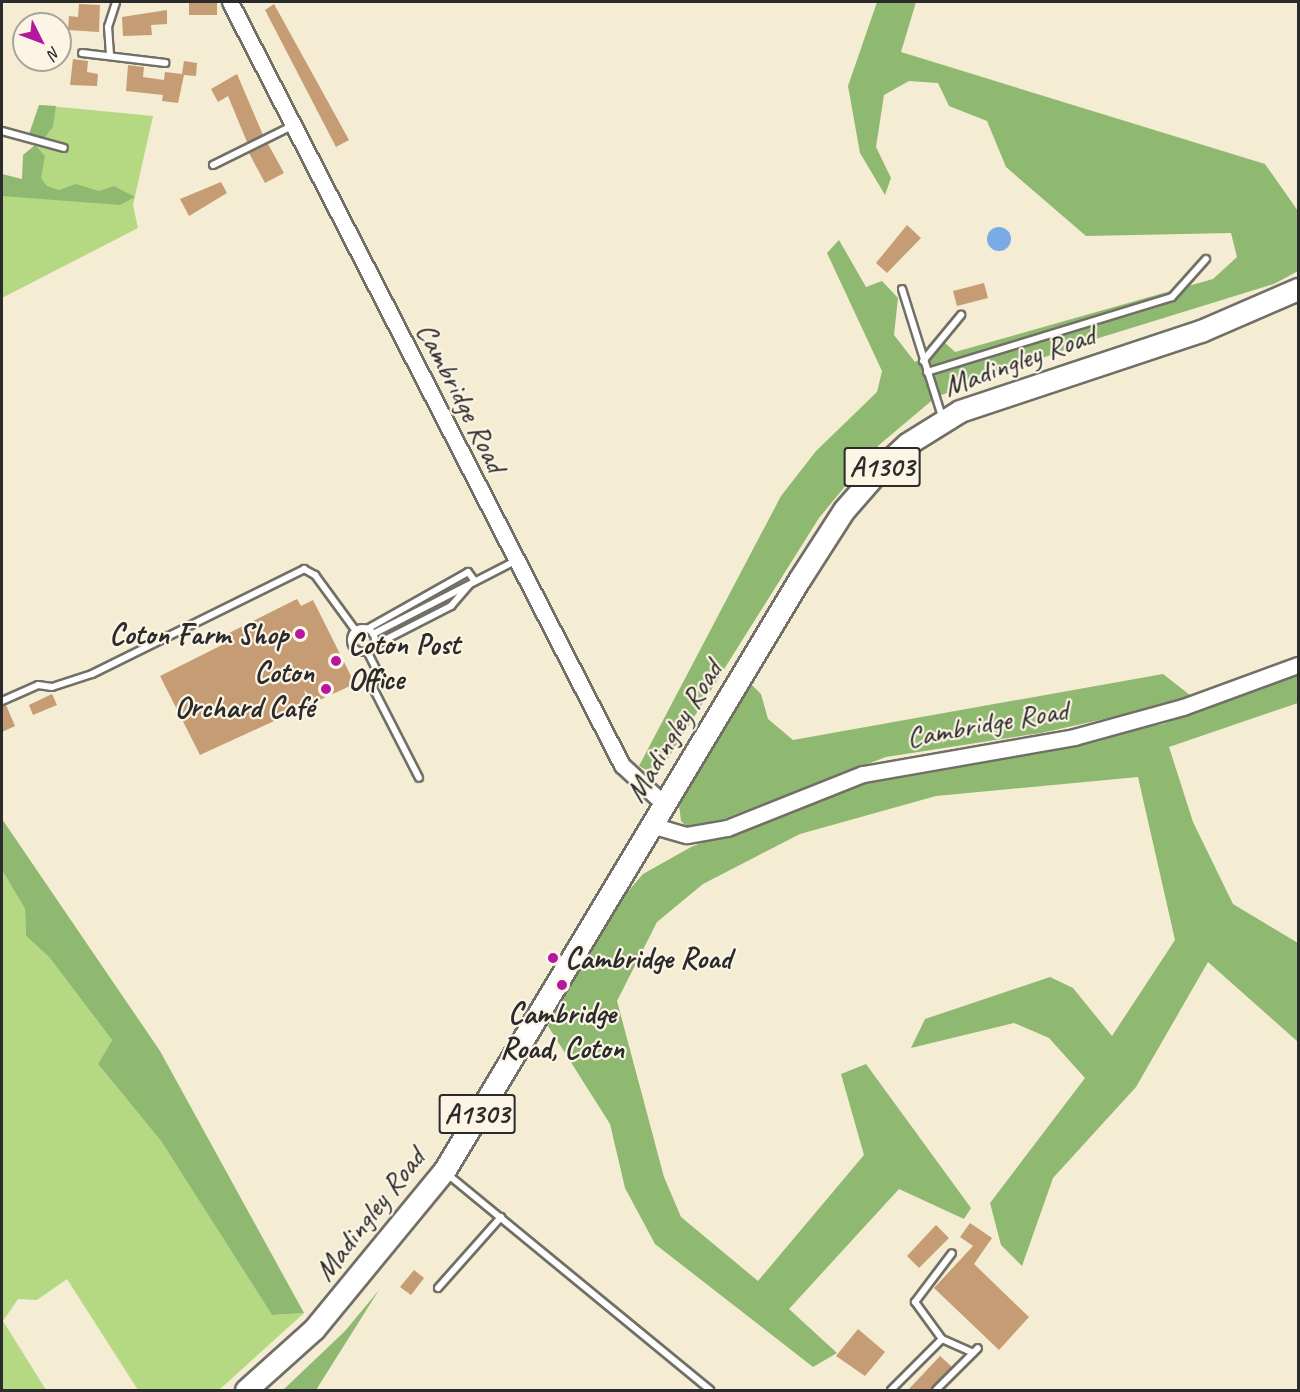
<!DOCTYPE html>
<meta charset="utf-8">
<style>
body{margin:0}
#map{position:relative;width:1300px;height:1392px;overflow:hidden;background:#f4ecd3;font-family:Caveat,sans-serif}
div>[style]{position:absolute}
.green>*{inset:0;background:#b4d982}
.forest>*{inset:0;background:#8fb970}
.water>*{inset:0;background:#7aabe5}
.round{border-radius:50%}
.building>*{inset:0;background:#c69c74}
.roads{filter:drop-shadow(2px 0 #716f66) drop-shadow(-2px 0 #716f66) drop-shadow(0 2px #716f66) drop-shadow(0 -2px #716f66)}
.service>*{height:6px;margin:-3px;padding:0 3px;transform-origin:3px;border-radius:3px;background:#fff}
.service>.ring{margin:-3px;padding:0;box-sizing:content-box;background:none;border:6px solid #fff;border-radius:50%}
.tertiary>*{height:15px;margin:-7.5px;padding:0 7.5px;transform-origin:7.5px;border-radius:7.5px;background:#fff}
.trunk>*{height:21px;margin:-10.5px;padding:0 10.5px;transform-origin:10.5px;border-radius:10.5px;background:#fff}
.dots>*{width:16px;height:16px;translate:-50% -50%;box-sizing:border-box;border:3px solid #fcf5e5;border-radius:50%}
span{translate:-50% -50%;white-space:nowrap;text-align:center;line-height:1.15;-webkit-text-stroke:4.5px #fcf5e5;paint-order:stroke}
.shield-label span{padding:2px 4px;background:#fcf5e5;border:2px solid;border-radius:4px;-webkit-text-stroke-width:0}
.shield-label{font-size:28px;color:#2b2b2b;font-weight:700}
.street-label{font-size:30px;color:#2b2b2b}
.poi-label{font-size:30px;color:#2b2b2b;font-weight:700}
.right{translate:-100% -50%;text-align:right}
.left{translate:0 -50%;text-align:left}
.frame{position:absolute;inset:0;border:3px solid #2b2b2b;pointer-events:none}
.north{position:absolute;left:12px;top:12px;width:60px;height:60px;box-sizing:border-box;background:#fcf5e5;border:2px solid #a8a49b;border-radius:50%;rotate:132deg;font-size:16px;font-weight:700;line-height:24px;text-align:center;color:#2b2b2b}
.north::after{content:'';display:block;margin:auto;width:21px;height:27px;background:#b5179e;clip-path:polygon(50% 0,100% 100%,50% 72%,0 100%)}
</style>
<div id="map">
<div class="green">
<i style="clip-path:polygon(39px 105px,153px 116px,133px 205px,138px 228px,2px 298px,2px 184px,30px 185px)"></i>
<i style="clip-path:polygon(2px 870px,25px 909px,26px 936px,49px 957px,112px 1040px,98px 1064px,161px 1141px,272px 1315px,304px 1313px,219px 1390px,138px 1390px,67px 1279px,37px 1300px,18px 1299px,3px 1321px,46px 1390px,2px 1390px)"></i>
</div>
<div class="forest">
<i style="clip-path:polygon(877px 2px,916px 2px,901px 52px,1265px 164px,1298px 211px,1298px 271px,1274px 284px,1086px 342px,936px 397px,879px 445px,819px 518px,657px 776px,639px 766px,781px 496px,816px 451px,877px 392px,882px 371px,827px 253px,839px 240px,866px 287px,882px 281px,898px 298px,894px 335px,915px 362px,928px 355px,928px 345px,943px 341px,955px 352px,1213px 279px,1237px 257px,1231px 233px,1086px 236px,1006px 167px,987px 121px,949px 106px,938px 83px,909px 81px,884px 95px,876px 147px,891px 178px,885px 195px,860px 153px,848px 86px)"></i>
<i style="clip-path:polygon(39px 105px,56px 106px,53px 127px,41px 142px,29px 134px)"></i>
<i style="clip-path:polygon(35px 145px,45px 156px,41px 178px,47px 186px,59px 190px,76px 184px,99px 191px,114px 186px,135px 197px,120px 205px,2px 196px,2px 174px,22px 179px,23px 155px)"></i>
<i style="clip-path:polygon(1298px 671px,1298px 703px,1169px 747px,1193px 822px,1233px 904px,1298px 943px,1298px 1042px,1208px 962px,1136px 1087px,1053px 1178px,1022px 1266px,1001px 1245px,990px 1203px,1085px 1078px,1049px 1038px,1014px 1023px,911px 1048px,925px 1019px,1050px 977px,1073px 988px,1112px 1036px,1175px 940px,1138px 777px,936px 796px,800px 834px,703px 884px,657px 922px,617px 1001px,664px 1177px,681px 1217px,758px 1281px,864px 1155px,841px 1074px,866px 1064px,971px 1208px,964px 1219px,899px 1189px,789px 1309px,837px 1353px,813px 1367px,655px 1244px,625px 1188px,610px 1124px,548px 1026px,606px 917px,643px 874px,691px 847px,886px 769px,1163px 724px)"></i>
<i style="clip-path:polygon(1163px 674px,1195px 699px,1041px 733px,886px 757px,713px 823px,689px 829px,681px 821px,679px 805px,685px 792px,750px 683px,761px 694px,768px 719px,793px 740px)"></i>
<i style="clip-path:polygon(2px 819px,160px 1051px,304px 1313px,272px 1315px,161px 1141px,98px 1064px,112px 1040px,49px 957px,26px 936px,25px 909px,2px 870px)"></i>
<i style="clip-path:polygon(379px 1290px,316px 1390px,283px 1390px,345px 1331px)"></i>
</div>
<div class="water">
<i class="round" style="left:987px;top:227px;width:24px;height:24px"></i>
</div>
<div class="building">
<i style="clip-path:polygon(189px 2px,217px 2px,217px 15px,189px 15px)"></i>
<i style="clip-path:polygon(79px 4px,100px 5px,99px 32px,68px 30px,69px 16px,78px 17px)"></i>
<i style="clip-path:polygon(274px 4px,349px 140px,336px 147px,265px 10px)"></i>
<i style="clip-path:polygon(167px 10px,167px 24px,151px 25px,152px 35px,123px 36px,122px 17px)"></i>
<i style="clip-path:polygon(73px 59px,88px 61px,87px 72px,98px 74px,97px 86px,70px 85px)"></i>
<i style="clip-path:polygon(184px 61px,197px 63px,196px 76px,184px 75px,178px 103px,162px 101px,163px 95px,126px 91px,128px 65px,144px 67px,143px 77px,164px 80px,165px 72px,182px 74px)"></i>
<i style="clip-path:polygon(237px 74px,263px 135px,247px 142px,228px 96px,218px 102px,211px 89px)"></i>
<i style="clip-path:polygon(268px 144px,284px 173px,265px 183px,249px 153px)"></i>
<i style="clip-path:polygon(221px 182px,227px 193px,189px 216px,180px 199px)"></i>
<i style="clip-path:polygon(907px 225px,921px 238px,887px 273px,876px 263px)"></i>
<i style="clip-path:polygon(984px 283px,988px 298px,957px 306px,953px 291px)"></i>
<i style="clip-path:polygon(297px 599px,301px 606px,313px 600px,353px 680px,350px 686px,200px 755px,160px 676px,228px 642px,225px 635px)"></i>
<i style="clip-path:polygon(52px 694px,57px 705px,33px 715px,29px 705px)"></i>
<i style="clip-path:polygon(6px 705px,15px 726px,2px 732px,2px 706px)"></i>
<i style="clip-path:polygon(970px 1223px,992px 1238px,974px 1264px,1029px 1317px,999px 1350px,934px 1288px,973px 1246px,960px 1237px)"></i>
<i style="clip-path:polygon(936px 1225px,949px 1238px,919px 1268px,907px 1256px)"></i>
<i style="clip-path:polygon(414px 1270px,424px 1278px,411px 1295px,400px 1287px)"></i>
<i style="clip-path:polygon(858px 1329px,885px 1352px,865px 1376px,836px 1356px)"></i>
<i style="clip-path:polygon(940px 1356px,952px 1367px,930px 1390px,908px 1390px)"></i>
</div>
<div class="roads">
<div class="service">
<i style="left:82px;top:53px;width:84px;rotate:6.9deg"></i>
<i style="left:110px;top:55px;width:28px;rotate:-94deg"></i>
<i style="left:108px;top:27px;width:26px;rotate:-72deg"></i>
<i style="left:2px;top:131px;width:64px;rotate:15.3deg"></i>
<i style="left:213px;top:165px;width:88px;rotate:-26.3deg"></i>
<i style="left:902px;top:289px;width:134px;rotate:72.6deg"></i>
<i style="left:923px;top:361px;width:60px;rotate:-50.4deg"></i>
<i style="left:927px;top:372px;width:256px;rotate:-17deg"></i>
<i style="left:1172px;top:297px;width:51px;rotate:-48.2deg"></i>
<i class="ring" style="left:351px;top:628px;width:18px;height:18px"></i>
<i style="left:367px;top:629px;width:116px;rotate:-29.4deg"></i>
<i style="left:468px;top:572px;width:10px;rotate:53deg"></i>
<i style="left:373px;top:634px;width:160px;rotate:-27.2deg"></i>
<i style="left:373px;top:646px;width:88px;rotate:-27.1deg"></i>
<i style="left:451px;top:606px;width:28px;rotate:-49deg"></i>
<i style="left:367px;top:651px;width:27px;rotate:63deg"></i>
<i style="left:379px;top:675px;width:13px;rotate:122deg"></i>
<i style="left:372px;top:686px;width:103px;rotate:62.9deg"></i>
<i style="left:2px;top:701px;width:39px;rotate:-24deg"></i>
<i style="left:38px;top:685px;width:14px;rotate:8deg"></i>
<i style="left:52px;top:687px;width:42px;rotate:-18deg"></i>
<i style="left:92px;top:674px;width:237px;rotate:-26.3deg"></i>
<i style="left:304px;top:569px;width:13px;rotate:29deg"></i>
<i style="left:315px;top:575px;width:69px;rotate:53.8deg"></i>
<i style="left:446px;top:1173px;width:342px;rotate:39.4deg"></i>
<i style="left:438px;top:1288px;width:95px;rotate:-48.4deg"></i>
<i style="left:942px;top:1339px;width:46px;rotate:-126.1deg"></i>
<i style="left:915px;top:1302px;width:61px;rotate:-52.9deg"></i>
<i style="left:891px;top:1390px;width:72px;rotate:-45deg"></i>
<i style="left:942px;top:1339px;width:34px;rotate:24deg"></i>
<i style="left:936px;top:1390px;width:59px;rotate:-45deg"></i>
</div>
<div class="tertiary">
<i style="left:230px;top:2px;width:858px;rotate:62.81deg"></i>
<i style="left:622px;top:765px;width:57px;rotate:42.9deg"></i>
<i style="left:651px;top:825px;width:37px;rotate:16deg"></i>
<i style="left:687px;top:835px;width:41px;rotate:-9.9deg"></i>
<i style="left:727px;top:828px;width:146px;rotate:-21.7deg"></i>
<i style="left:863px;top:774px;width:214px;rotate:-9.9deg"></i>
<i style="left:1074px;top:737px;width:113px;rotate:-15.4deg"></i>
<i style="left:1183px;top:707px;width:122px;rotate:-20.1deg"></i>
</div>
<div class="trunk">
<i style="left:246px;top:1390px;width:91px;rotate:-41.9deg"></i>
<i style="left:314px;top:1329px;width:205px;rotate:-50.6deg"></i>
<i style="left:444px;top:1171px;width:689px;rotate:-59.01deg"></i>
<i style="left:799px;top:580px;width:83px;rotate:-57.3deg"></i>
<i style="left:844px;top:510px;width:53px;rotate:-48.8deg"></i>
<i style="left:879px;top:470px;width:38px;rotate:-43deg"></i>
<i style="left:907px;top:444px;width:62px;rotate:-31.9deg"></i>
<i style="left:960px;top:411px;width:254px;rotate:-18.4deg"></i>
<i style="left:1201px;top:331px;width:106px;rotate:-23.4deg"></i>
</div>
</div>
<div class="dots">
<i style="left:300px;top:634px;background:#b5179e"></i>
<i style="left:336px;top:661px;background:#b5179e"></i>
<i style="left:326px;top:689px;background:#b5179e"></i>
<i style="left:553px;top:958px;background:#b5179e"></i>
<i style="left:562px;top:985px;background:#b5179e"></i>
</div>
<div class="shield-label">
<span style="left:882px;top:467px">A1303</span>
<span style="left:477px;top:1114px">A1303</span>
</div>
<div class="street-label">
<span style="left:1019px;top:360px;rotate:-20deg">Madingley Road</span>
<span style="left:462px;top:397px;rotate:63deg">Cambridge Road</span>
<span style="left:987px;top:723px;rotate:-10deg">Cambridge Road</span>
<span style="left:673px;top:731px;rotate:-59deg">Madingley Road</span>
<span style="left:369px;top:1214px;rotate:-52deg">Madingley Road</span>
</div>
<div class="poi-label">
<span class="right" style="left:288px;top:634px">Coton Farm Shop</span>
<span class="left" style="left:348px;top:661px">Coton Post<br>Office</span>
<span class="right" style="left:314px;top:689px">Coton<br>Orchard Café</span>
<span class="left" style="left:565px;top:958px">Cambridge Road</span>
<span style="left:562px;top:1030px">Cambridge<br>Road, Coton</span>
</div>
<div class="frame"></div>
<div class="north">N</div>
</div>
